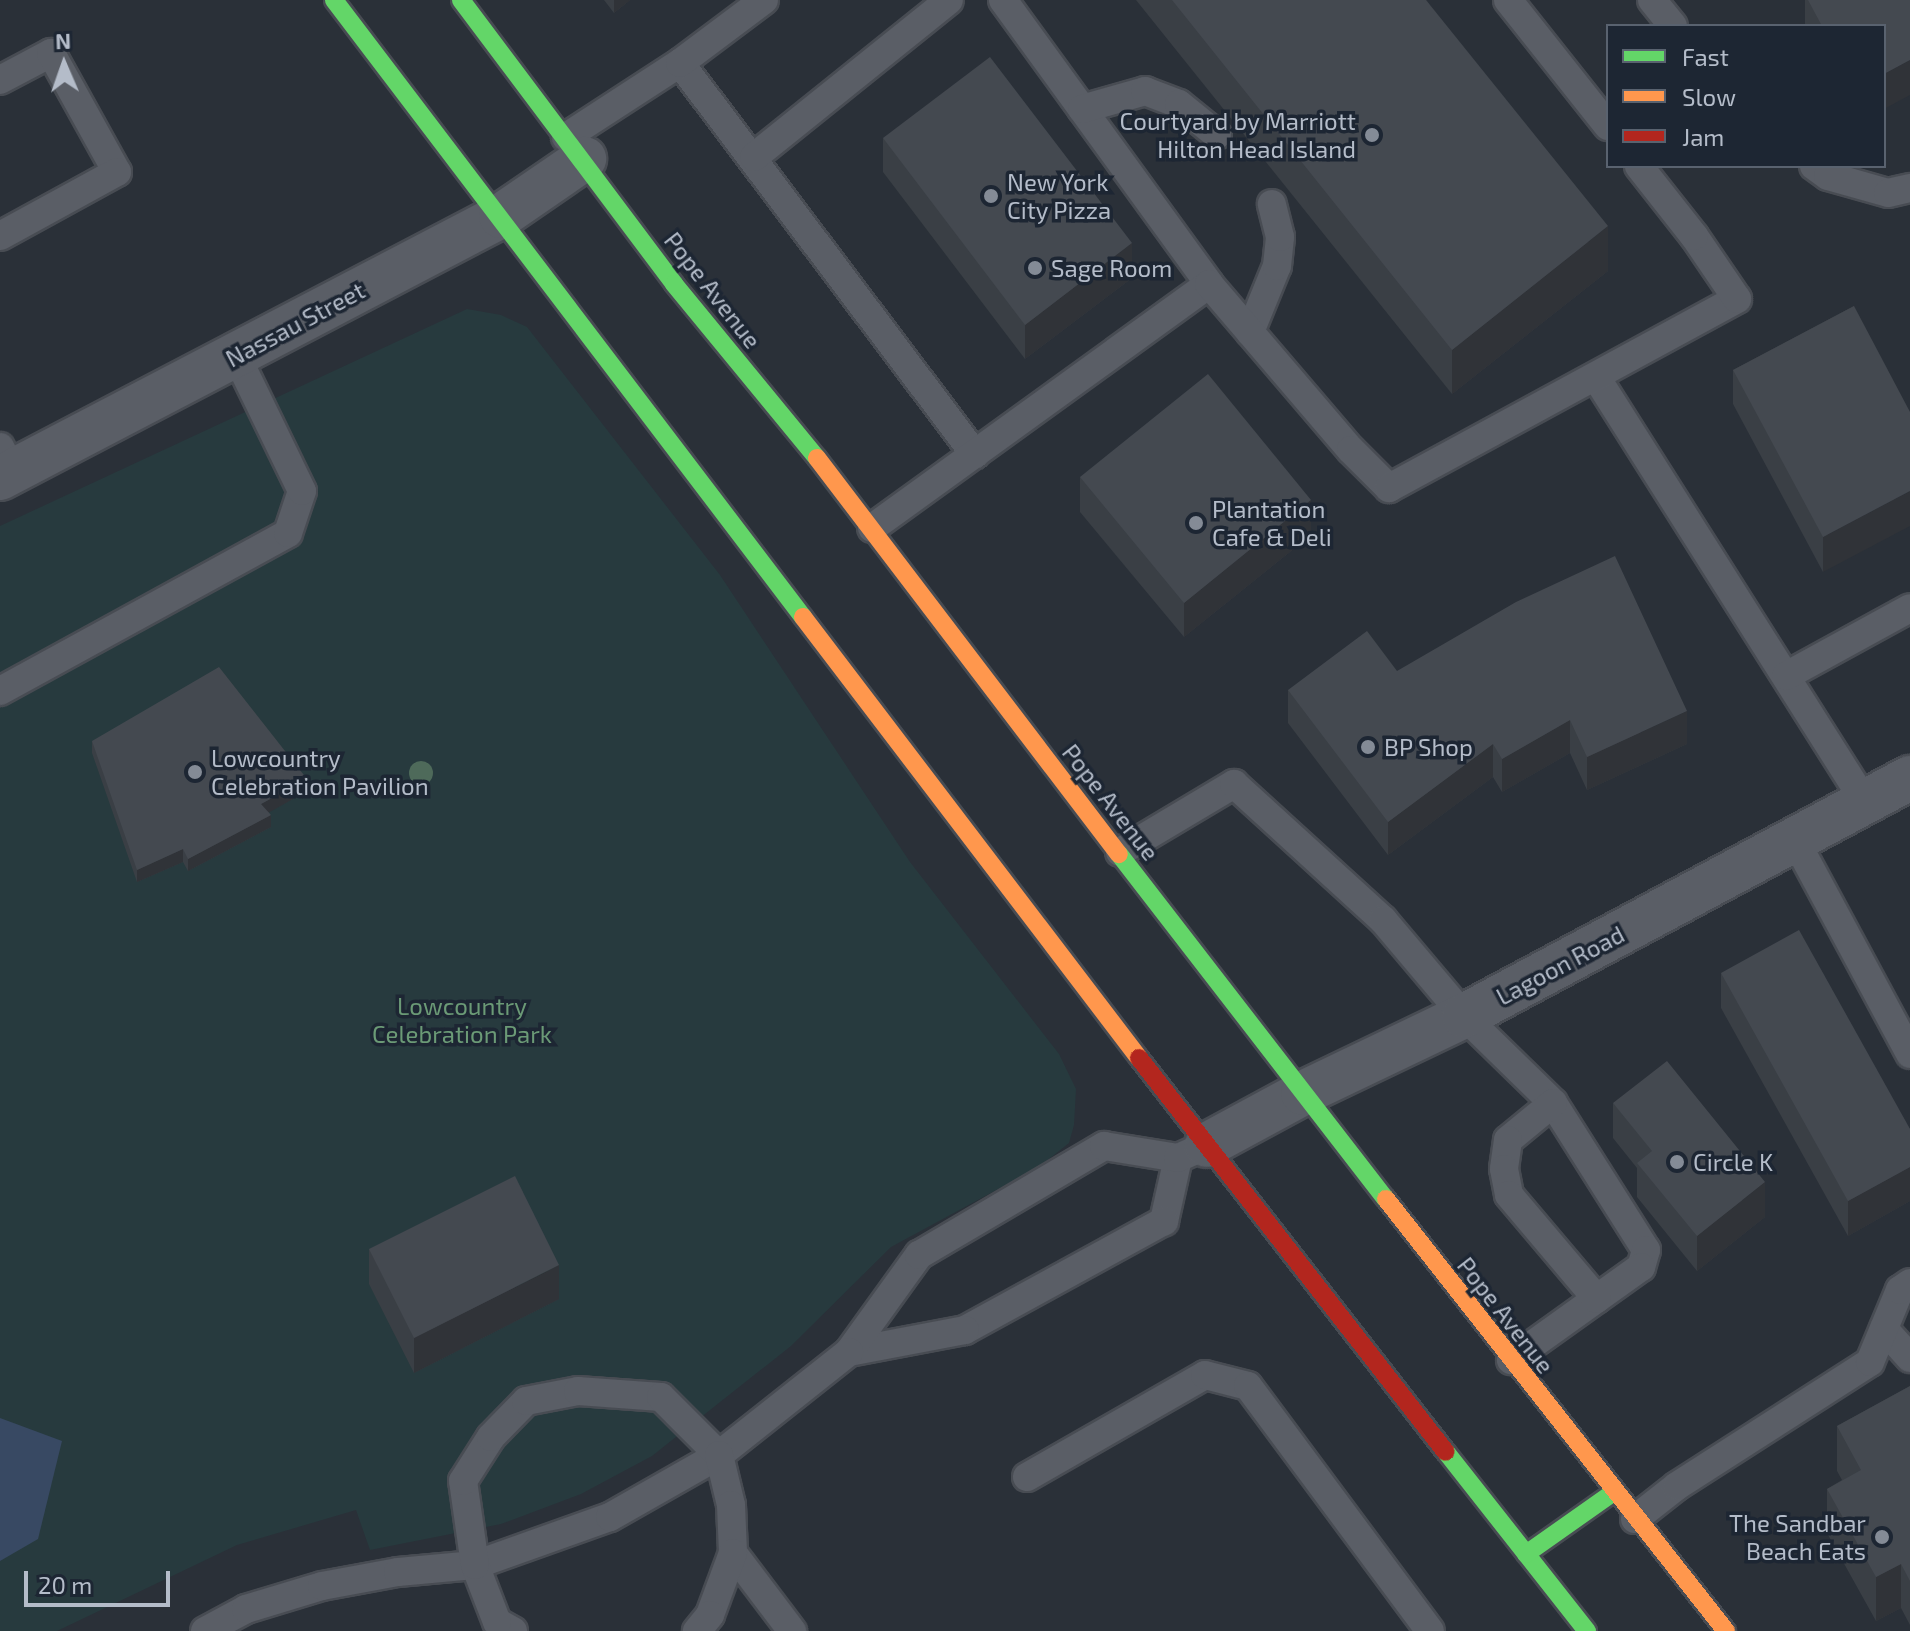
<!DOCTYPE html>
<style>
body{margin:0}
#map{position:relative;width:1910px;height:1631px;overflow:hidden;background:#2a3038;font-family:"Exo 2",sans-serif}
div>[style]{position:absolute}
.green>*{inset:0;background:#273a3e}
.water>*{inset:0;background:#384963}
.roads{filter:drop-shadow(2px 0 #484c53) drop-shadow(-2px 0 #484c53) drop-shadow(0 2px #484c53) drop-shadow(0 -2px #484c53)}
.lane>*{height:28px;margin:-14px;padding:0 14px;transform-origin:14px;border-radius:14px;background:#5a5e66}
.street>*{height:44px;margin:-22px;padding:0 22px;transform-origin:22px;border-radius:22px;background:#5a5e66}
.fast>*{height:18px;margin:-9px;padding:0 9px;transform-origin:9px;border-radius:9px;background:#63d668}
.slow>*{height:18px;margin:-9px;padding:0 9px;transform-origin:9px;border-radius:9px;background:#ff974d}
.jam>*{height:18px;margin:-9px;padding:0 9px;transform-origin:9px;border-radius:9px;background:#b3261e}
.trees>*{width:24px;height:24px;margin:-12px;border-radius:50%;background:#4e6a5a}
.wall>*{inset:0;background:#3a3f45}
.shaded-wall>*{inset:0;background:#303338}
.building>*{inset:0;background:#444950}
.dots>*{width:22px;height:22px;translate:-50% -50%;box-sizing:border-box;border:4px solid #1d2633;border-radius:50%}
span{translate:-50% -50%;white-space:nowrap;text-align:center;line-height:1.15;-webkit-text-stroke:7px #1d2633;paint-order:stroke}
.poi-label{font-size:24px;color:#b4bcc9}
.right{translate:-100% -50%;text-align:right}
.left{translate:0 -50%;text-align:left}
.street-label{font-size:24px;color:#b4bcc9}
.park-label{font-size:24px;color:#6b9a76}
.legend{position:absolute;left:1606px;top:24px;width:280px;height:144px;box-sizing:border-box;background:#1d2633;border:2px solid #59626f;margin:0;padding:10px 14px;list-style:none;font-size:24px;color:#b4bcc9}
.legend li{display:flex;align-items:center;gap:16px;height:40px}
.legend b{width:40px;border:2px solid #59626f}
.north{position:absolute;left:24px;top:24px;width:80px;height:80px;-webkit-text-stroke:6px #1d2633;paint-order:stroke;rotate:358deg;font-size:22px;font-weight:700;line-height:32px;text-align:center;color:#b4bcc9}
.north::after{content:'';display:block;margin:auto;width:28px;height:36px;background:#b4bcc9;clip-path:polygon(50% 0,100% 100%,50% 72%,0 100%)}
.scale{position:absolute;left:24px;top:1571px;width:146px;height:36px;box-sizing:border-box;border:4px solid #b4bcc9;border-top:0;padding-left:10px;font-size:24px;line-height:28px;white-space:nowrap;color:#b4bcc9;-webkit-text-stroke:6px #1d2633;paint-order:stroke}
</style>
<div id="map">
<div class="green">
<i style="clip-path:polygon(467px 309px,501px 315px,527px 327px,720px 575px,910px 862px,1059px 1054px,1076px 1089px,1074px 1125px,1069px 1143px,1039px 1167px,891px 1247px,791px 1346px,652px 1456px,581px 1494px,501px 1524px,370px 1550px,356px 1510px,237px 1545px,57px 1631px,0 1631px,0 526px)"></i>
</div>
<div class="water">
<i style="clip-path:polygon(0 1418px,62px 1441px,38px 1539px,0 1561px)"></i>
</div>
<div class="roads">
<div class="lane">
<i style="left:1003px;top:0;width:351px;rotate:54deg"></i>
<i style="left:1508px;top:0;width:161px;rotate:51.6deg"></i>
<i style="left:1652px;top:0;width:33px;rotate:51deg"></i>
<i style="left:680px;top:63px;width:490px;rotate:53deg"></i>
<i style="left:0;top:80px;width:58px;rotate:-27.9deg"></i>
<i style="left:51px;top:53px;width:136px;rotate:61deg"></i>
<i style="left:117px;top:172px;width:133px;rotate:151.3deg"></i>
<i style="left:1082px;top:109px;width:66px;rotate:-15.9deg"></i>
<i style="left:1145px;top:91px;width:36px;rotate:21deg"></i>
<i style="left:1179px;top:104px;width:49px;rotate:39.2deg"></i>
<i style="left:566px;top:137px;width:136px;rotate:-33deg"></i>
<i style="left:680px;top:63px;width:105px;rotate:-36.9deg"></i>
<i style="left:754px;top:157px;width:250px;rotate:-38.8deg"></i>
<i style="left:1814px;top:166px;width:17px;rotate:36deg"></i>
<i style="left:1828px;top:176px;width:62px;rotate:15.8deg"></i>
<i style="left:1888px;top:193px;width:23px;rotate:-13deg"></i>
<i style="left:1250px;top:332px;width:71px;rotate:-67.8deg"></i>
<i style="left:1277px;top:266px;width:29px;rotate:-84deg"></i>
<i style="left:1280px;top:237px;width:34px;rotate:-104deg"></i>
<i style="left:1596px;top:377px;width:503px;rotate:57.67deg"></i>
<i style="left:0;top:447px;width:28px;rotate:63deg"></i>
<i style="left:872px;top:528px;width:416px;rotate:-35.9deg"></i>
<i style="left:1209px;top:284px;width:218px;rotate:49.5deg"></i>
<i style="left:1351px;top:450px;width:54px;rotate:45deg"></i>
<i style="left:1389px;top:488px;width:396px;rotate:-28.5deg"></i>
<i style="left:1737px;top:299px;width:76px;rotate:-124.3deg"></i>
<i style="left:1694px;top:236px;width:89px;rotate:-128.2deg"></i>
<i style="left:1786px;top:676px;width:141px;rotate:-28.7deg"></i>
<i style="left:0;top:691px;width:328px;rotate:-28.7deg"></i>
<i style="left:288px;top:533px;width:44px;rotate:-71.6deg"></i>
<i style="left:302px;top:491px;width:151px;rotate:-115.9deg"></i>
<i style="left:1795px;top:840px;width:243px;rotate:61.7deg"></i>
<i style="left:1120px;top:852px;width:133px;rotate:-30.8deg"></i>
<i style="left:1234px;top:784px;width:202px;rotate:42.4deg"></i>
<i style="left:1383px;top:920px;width:126px;rotate:49.8deg"></i>
<i style="left:1464px;top:1016px;width:124px;rotate:44.3deg"></i>
<i style="left:1553px;top:1103px;width:174px;rotate:57.7deg"></i>
<i style="left:1646px;top:1250px;width:18px;rotate:106deg"></i>
<i style="left:1641px;top:1267px;width:160px;rotate:144.4deg"></i>
<i style="left:1553px;top:1103px;width:58px;rotate:140.6deg"></i>
<i style="left:1508px;top:1140px;width:29px;rotate:98deg"></i>
<i style="left:1504px;top:1169px;width:26px;rotate:79deg"></i>
<i style="left:1509px;top:1195px;width:136px;rotate:49.8deg"></i>
<i style="left:1178px;top:1158px;width:65px;rotate:102.5deg"></i>
<i style="left:1164px;top:1221px;width:227px;rotate:151.3deg"></i>
<i style="left:965px;top:1330px;width:118px;rotate:169.3deg"></i>
<i style="left:849px;top:1352px;width:120px;rotate:-54.2deg"></i>
<i style="left:919px;top:1255px;width:215px;rotate:-30.5deg"></i>
<i style="left:1104px;top:1146px;width:75px;rotate:9.2deg"></i>
<i style="left:1178px;top:1158px;width:32px;rotate:-24deg"></i>
<i style="left:1884px;top:1329px;width:39px;rotate:48deg"></i>
<i style="left:1027px;top:1477px;width:205px;rotate:-29.8deg"></i>
<i style="left:1205px;top:1375px;width:44px;rotate:14.3deg"></i>
<i style="left:1248px;top:1386px;width:305px;rotate:53.4deg"></i>
<i style="left:1635px;top:1519px;width:53px;rotate:-38.2deg"></i>
<i style="left:1677px;top:1486px;width:229px;rotate:-32.7deg"></i>
<i style="left:1870px;top:1362px;width:78px;rotate:-67.4deg"></i>
<i style="left:1900px;top:1290px;width:12px;rotate:-35deg"></i>
<i style="left:733px;top:1553px;width:98px;rotate:52.9deg"></i>
<i style="left:205px;top:1631px;width:47px;rotate:-28.2deg"></i>
<i style="left:246px;top:1609px;width:79px;rotate:-16.8deg"></i>
<i style="left:322px;top:1586px;width:77px;rotate:-10.4deg"></i>
<i style="left:398px;top:1572px;width:77px;rotate:-5.2deg"></i>
<i style="left:475px;top:1565px;width:143px;rotate:-19.6deg"></i>
<i style="left:610px;top:1517px;width:125px;rotate:-29.6deg"></i>
<i style="left:719px;top:1455px;width:166px;rotate:-38.4deg"></i>
<i style="left:513px;top:1631px;width:18px;rotate:-151deg"></i>
<i style="left:497px;top:1622px;width:61px;rotate:-111.1deg"></i>
<i style="left:475px;top:1565px;width:85px;rotate:-98.1deg"></i>
<i style="left:463px;top:1481px;width:52px;rotate:-57.5deg"></i>
<i style="left:491px;top:1437px;width:50px;rotate:-45.8deg"></i>
<i style="left:526px;top:1401px;width:53px;rotate:-10.9deg"></i>
<i style="left:578px;top:1391px;width:83px;rotate:4.1deg"></i>
<i style="left:661px;top:1397px;width:82px;rotate:45deg"></i>
<i style="left:719px;top:1455px;width:51px;rotate:76.5deg"></i>
<i style="left:731px;top:1505px;width:48px;rotate:87.6deg"></i>
<i style="left:733px;top:1553px;width:66px;rotate:110.4deg"></i>
<i style="left:710px;top:1615px;width:21px;rotate:129deg"></i>
</div>
<div class="street">
<i style="left:0;top:478px;width:565px;rotate:-27.61deg"></i>
<i style="left:501px;top:216px;width:101px;rotate:-34.5deg"></i>
<i style="left:1207px;top:1145px;width:109px;rotate:-28.4deg"></i>
<i style="left:1303px;top:1093px;width:178px;rotate:-25.6deg"></i>
<i style="left:1464px;top:1016px;width:506px;rotate:-28.09deg"></i>
</div>
<div class="fast">
<i style="left:334px;top:0;width:775px;rotate:52.76deg"></i>
<i style="left:461px;top:0;width:355px;rotate:53.1deg"></i>
<i style="left:674px;top:284px;width:225px;rotate:50.6deg"></i>
<i style="left:1119px;top:854px;width:436px;rotate:52.3deg"></i>
<i style="left:1446px;top:1452px;width:228px;rotate:51.8deg"></i>
<i style="left:1526px;top:1554px;width:108px;rotate:-35.2deg"></i>
</div>
<div class="slow">
<i style="left:817px;top:458px;width:498px;rotate:52.7deg"></i>
<i style="left:803px;top:617px;width:554px;rotate:52.7deg"></i>
<i style="left:1386px;top:1199px;width:550px;rotate:51.8deg"></i>
</div>
<div class="jam">
<i style="left:1139px;top:1058px;width:499px;rotate:52.1deg"></i>
</div>
</div>
<div class="trees">
<i style="left:421px;top:773px"></i>
</div>
<div class="wall">
<i style="clip-path:polygon(604px 0,630px 0,614px 13px)"></i>
<i style="clip-path:polygon(1136px 0,1426px 0,1608px 271px,1452px 394px)"></i>
<i style="clip-path:polygon(1805px 0,1910px 0,1884px 26px,1805px 26px)"></i>
<i style="clip-path:polygon(883px 138px,1132px 278px,1025px 359px,883px 172px)"></i>
<i style="clip-path:polygon(1854px 306px,1823px 572px,1733px 404px,1733px 370px)"></i>
<i style="clip-path:polygon(1080px 477px,1311px 535px,1184px 637px,1080px 512px)"></i>
<i style="clip-path:polygon(1397px 671px,1687px 744px,1587px 790px,1570px 753px,1502px 792px,1493px 777px,1388px 855px,1288px 723px,1288px 690px)"></i>
<i style="clip-path:polygon(92px 741px,307px 791px,269px 812px,271px 827px,188px 871px,183px 862px,137px 882px,92px 753px)"></i>
<i style="clip-path:polygon(1721px 973px,1910px 1129px,1910px 1201px,1848px 1236px,1721px 1008px)"></i>
<i style="clip-path:polygon(1613px 1103px,1765px 1217px,1697px 1271px,1637px 1197px,1637px 1168px,1613px 1138px)"></i>
<i style="clip-path:polygon(369px 1249px,559px 1299px,414px 1373px,369px 1284px)"></i>
<i style="clip-path:polygon(1910px 1386px,1910px 1625px,1901px 1608px,1876px 1621px,1827px 1533px,1827px 1489px,1842px 1480px,1837px 1471px,1837px 1426px)"></i>
</div>
<div class="shaded-wall">
<i style="clip-path:polygon(614px 0,630px 0,614px 13px)"></i>
<i style="clip-path:polygon(1910px 60px,1910px 95px,1884px 109px,1884px 74px)"></i>
<i style="clip-path:polygon(1608px 226px,1608px 271px,1452px 394px,1452px 350px)"></i>
<i style="clip-path:polygon(1132px 243px,1132px 278px,1025px 359px,1025px 325px)"></i>
<i style="clip-path:polygon(1910px 491px,1910px 526px,1823px 572px,1823px 537px)"></i>
<i style="clip-path:polygon(1311px 500px,1311px 535px,1184px 637px,1184px 603px)"></i>
<i style="clip-path:polygon(1687px 711px,1687px 744px,1587px 790px,1587px 757px)"></i>
<i style="clip-path:polygon(1570px 720px,1570px 753px,1502px 792px,1502px 759px)"></i>
<i style="clip-path:polygon(1493px 744px,1493px 777px,1388px 855px,1388px 822px)"></i>
<i style="clip-path:polygon(307px 779px,307px 791px,261px 817px,261px 804px)"></i>
<i style="clip-path:polygon(271px 815px,271px 827px,188px 871px,188px 859px)"></i>
<i style="clip-path:polygon(183px 849px,183px 862px,137px 882px,137px 870px)"></i>
<i style="clip-path:polygon(1910px 1167px,1910px 1201px,1848px 1236px,1848px 1201px)"></i>
<i style="clip-path:polygon(1765px 1182px,1765px 1217px,1697px 1271px,1697px 1236px)"></i>
<i style="clip-path:polygon(559px 1265px,559px 1299px,414px 1373px,414px 1338px)"></i>
<i style="clip-path:polygon(1901px 1564px,1901px 1608px,1876px 1621px,1876px 1577px)"></i>
</div>
<div class="building">
<i style="clip-path:polygon(1172px 0,1426px 0,1608px 226px,1452px 350px)"></i>
<i style="clip-path:polygon(1808px 0,1910px 0,1910px 60px,1884px 74px,1884px 26px,1822px 26px)"></i>
<i style="clip-path:polygon(990px 57px,1132px 243px,1025px 325px,883px 138px)"></i>
<i style="clip-path:polygon(1854px 306px,1910px 412px,1910px 491px,1823px 537px,1733px 370px)"></i>
<i style="clip-path:polygon(1208px 374px,1311px 500px,1184px 603px,1080px 477px)"></i>
<i style="clip-path:polygon(1615px 556px,1687px 711px,1587px 757px,1570px 720px,1502px 759px,1493px 744px,1388px 822px,1288px 690px,1367px 631px,1397px 671px,1516px 602px)"></i>
<i style="clip-path:polygon(219px 667px,307px 779px,261px 804px,271px 815px,188px 859px,183px 849px,137px 870px,92px 741px)"></i>
<i style="clip-path:polygon(1799px 930px,1910px 1129px,1910px 1167px,1848px 1201px,1721px 973px)"></i>
<i style="clip-path:polygon(1667px 1061px,1765px 1182px,1697px 1236px,1637px 1163px,1652px 1151px,1613px 1103px)"></i>
<i style="clip-path:polygon(515px 1176px,559px 1265px,414px 1338px,369px 1249px)"></i>
<i style="clip-path:polygon(1910px 1386px,1910px 1581px,1901px 1564px,1876px 1577px,1827px 1489px,1861px 1470px,1837px 1426px)"></i>
</div>
<div class="dots">
<i style="left:1372px;top:135px;background:#848b96"></i>
<i style="left:991px;top:196px;background:#848b96"></i>
<i style="left:1035px;top:268px;background:#848b96"></i>
<i style="left:1196px;top:523px;background:#848b96"></i>
<i style="left:1368px;top:747px;background:#848b96"></i>
<i style="left:195px;top:772px;background:#848b96"></i>
<i style="left:1677px;top:1162px;background:#848b96"></i>
<i style="left:1882px;top:1537px;background:#848b96"></i>
</div>
<div class="poi-label">
<span class="right" style="left:1356px;top:135px">Courtyard by Marriott<br>Hilton Head Island</span>
<span class="left" style="left:1007px;top:196px">New York<br>City Pizza</span>
<span class="left" style="left:1051px;top:268px">Sage Room</span>
<span class="left" style="left:1212px;top:523px">Plantation<br>Cafe &amp; Deli</span>
<span class="left" style="left:1384px;top:747px">BP Shop</span>
<span class="left" style="left:211px;top:772px">Lowcountry<br>Celebration Pavilion</span>
<span class="left" style="left:1693px;top:1162px">Circle K</span>
<span class="right" style="left:1866px;top:1537px">The Sandbar<br>Beach Eats</span>
</div>
<div class="street-label">
<span style="left:713px;top:290px;rotate:52deg">Pope Avenue</span>
<span style="left:295px;top:324px;rotate:-28deg">Nassau Street</span>
<span style="left:1111px;top:802px;rotate:52deg">Pope Avenue</span>
<span style="left:1560px;top:965px;rotate:-28deg">Lagoon Road</span>
<span style="left:1506px;top:1315px;rotate:52deg">Pope Avenue</span>
</div>
<div class="park-label">
<span style="left:462px;top:1020px">Lowcountry<br>Celebration Park</span>
</div>
<ul class="legend">
<li><b style="height:10px;background:#63d668"></b>Fast</li>
<li><b style="height:10px;background:#ff974d"></b>Slow</li>
<li><b style="height:10px;background:#b3261e"></b>Jam</li>
</ul>
<div class="north">N</div>
<div class="scale">20 m</div>
</div>
